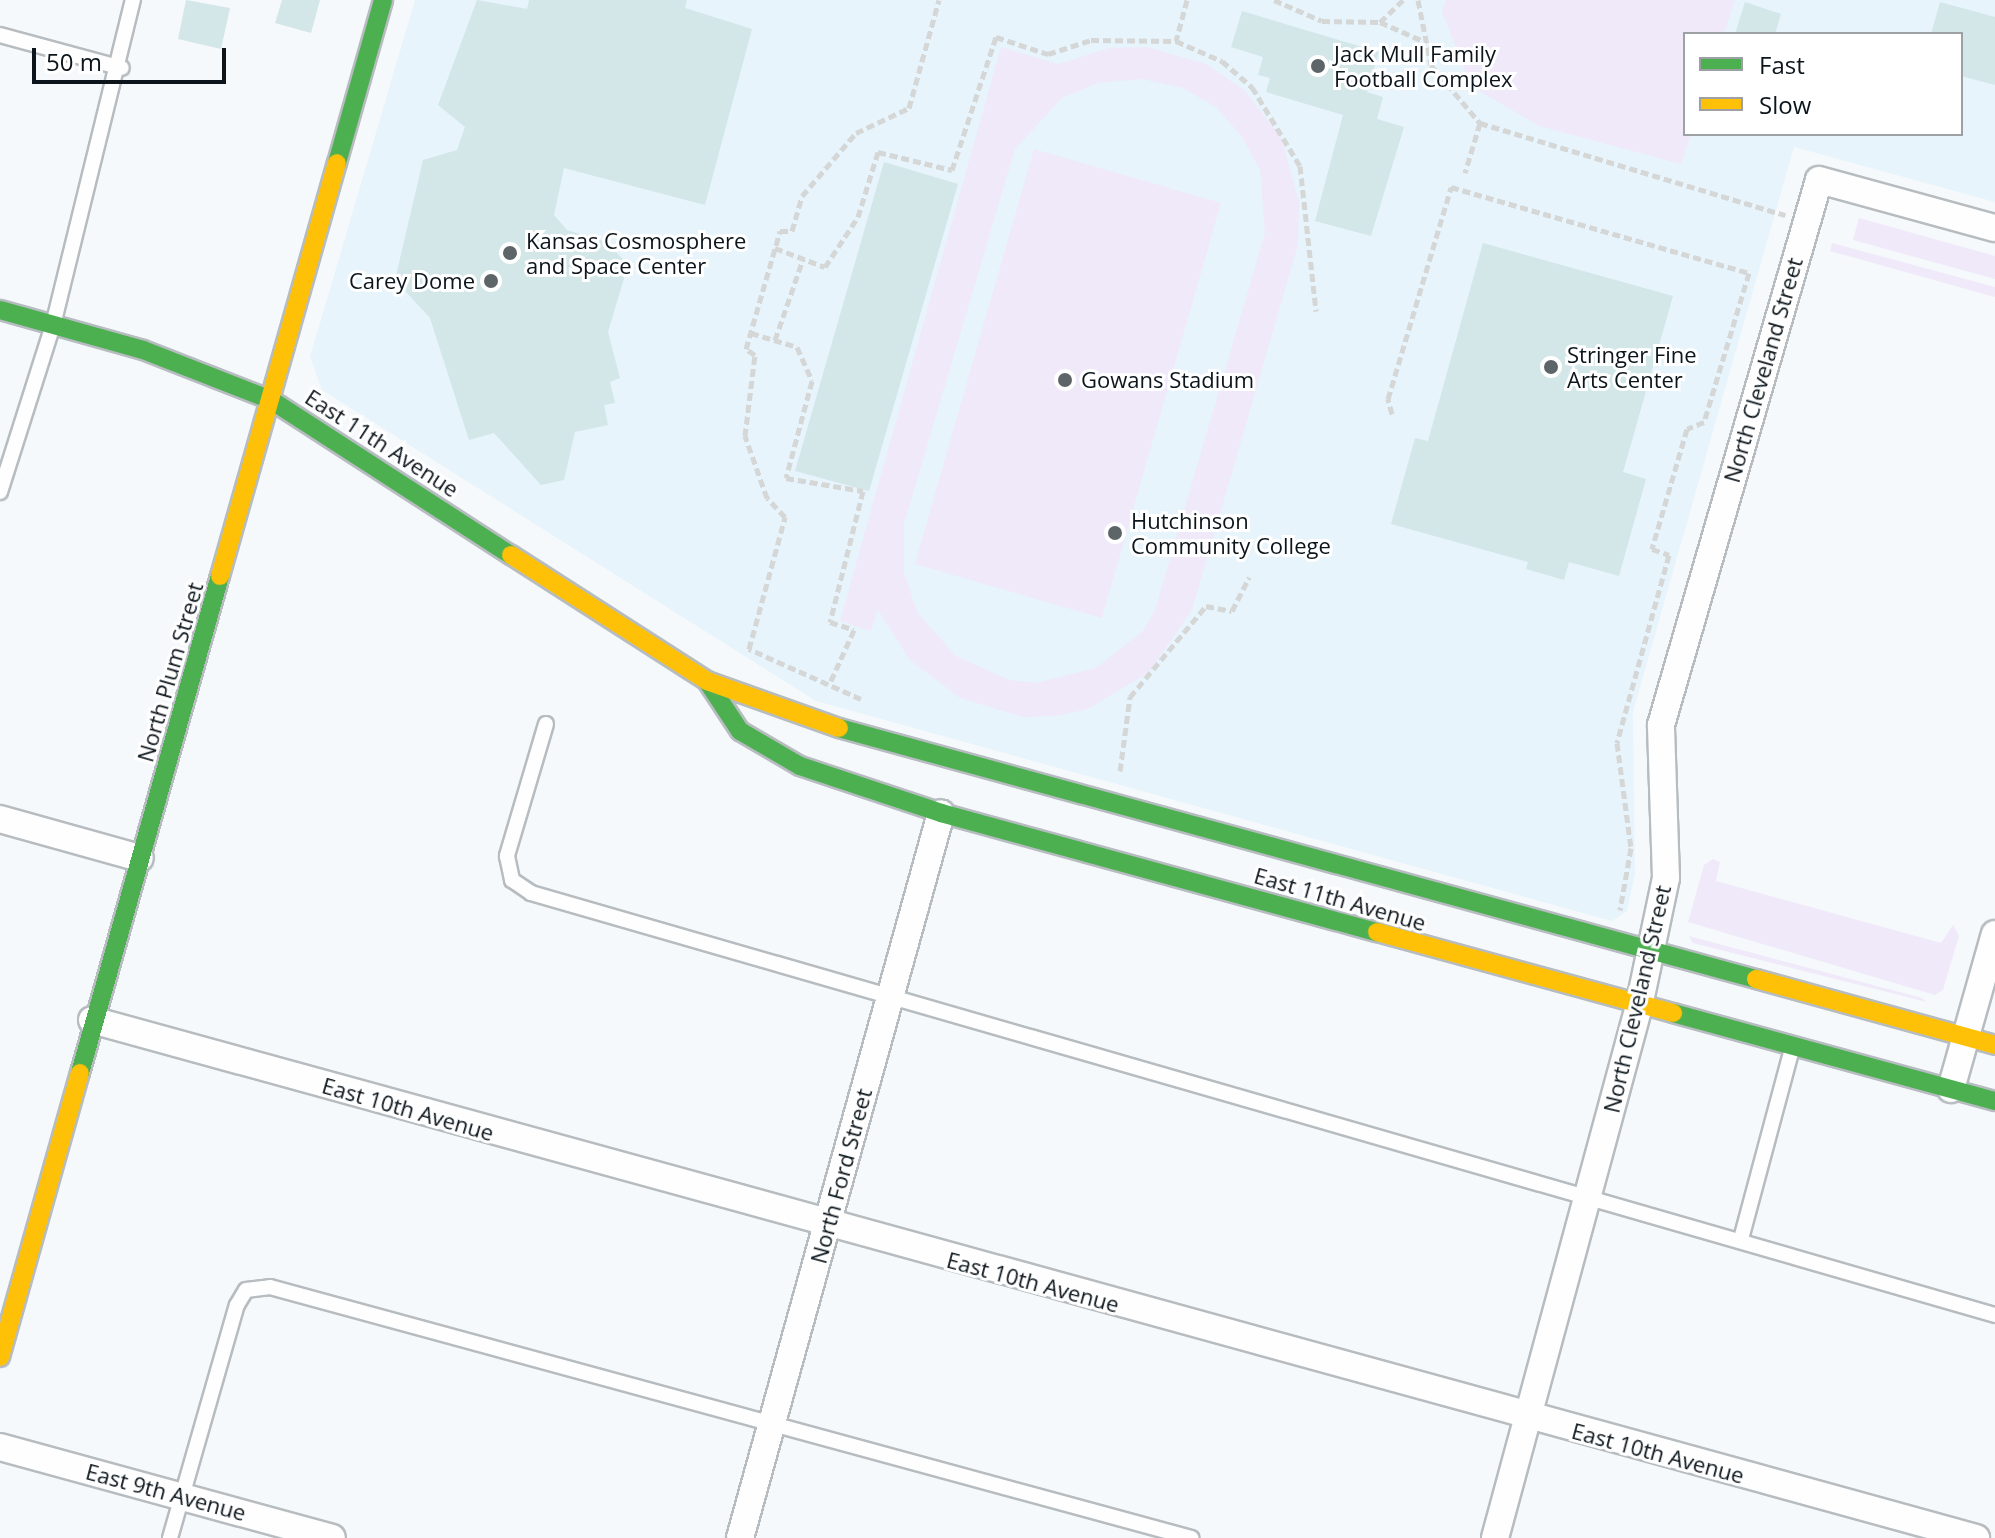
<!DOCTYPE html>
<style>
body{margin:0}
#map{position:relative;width:1995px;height:1538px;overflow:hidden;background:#f6f9fb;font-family:"Open Sans",sans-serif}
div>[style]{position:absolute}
.built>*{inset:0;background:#e7f4fc}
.green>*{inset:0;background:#efe9fa}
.building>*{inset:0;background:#d3e6e8}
.path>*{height:5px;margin-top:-2.5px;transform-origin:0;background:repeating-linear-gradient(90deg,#d5d6d6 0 8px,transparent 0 12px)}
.roads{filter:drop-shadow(2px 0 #b6bcc0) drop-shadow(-2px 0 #b6bcc0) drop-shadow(0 2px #b6bcc0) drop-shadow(0 -2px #b6bcc0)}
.lane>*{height:14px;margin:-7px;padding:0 7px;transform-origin:7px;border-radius:7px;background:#fefefe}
.street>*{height:26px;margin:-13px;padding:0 13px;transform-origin:13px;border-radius:13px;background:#fefefe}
.fast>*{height:18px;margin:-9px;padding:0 9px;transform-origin:9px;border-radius:9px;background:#4caf50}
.slow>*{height:18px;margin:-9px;padding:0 9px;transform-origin:9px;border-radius:9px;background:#ffc107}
.dots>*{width:22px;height:22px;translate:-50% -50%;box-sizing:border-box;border:4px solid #fff;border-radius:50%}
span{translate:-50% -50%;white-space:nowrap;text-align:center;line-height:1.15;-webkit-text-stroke:6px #fff;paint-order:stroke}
.poi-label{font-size:22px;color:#0b151b}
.left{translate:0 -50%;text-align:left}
.right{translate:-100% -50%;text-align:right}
.street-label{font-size:22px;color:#0b151b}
.legend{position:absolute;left:1683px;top:32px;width:280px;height:104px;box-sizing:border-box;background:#fff;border:2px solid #9da1a4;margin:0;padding:10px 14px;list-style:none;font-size:24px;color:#0b151b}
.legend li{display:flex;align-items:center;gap:16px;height:40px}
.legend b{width:40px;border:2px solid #9da1a4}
.scale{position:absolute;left:32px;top:48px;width:194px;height:36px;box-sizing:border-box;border:4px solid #0b151b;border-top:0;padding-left:10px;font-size:24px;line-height:28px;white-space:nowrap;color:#0b151b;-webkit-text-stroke:6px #fff;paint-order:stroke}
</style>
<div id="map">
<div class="built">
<i style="clip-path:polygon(evenodd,415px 0,1995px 0,1995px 202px,1794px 147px,1633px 712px,1635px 874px,1627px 911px,1612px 921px,816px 701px,322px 390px,310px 357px,415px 0,1685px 34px,1961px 34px,1961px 134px,1685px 134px,1685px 34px)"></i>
</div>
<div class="green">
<i style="clip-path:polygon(1446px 0,1735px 0,1724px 34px,1685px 34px,1685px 134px,1691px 134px,1681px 164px,1539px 126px,1471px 86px,1442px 12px)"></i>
<i style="clip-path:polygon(evenodd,1001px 47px,1058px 64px,1109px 48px,1147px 47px,1206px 64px,1244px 90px,1281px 137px,1299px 202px,1298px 245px,1192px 610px,1148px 673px,1088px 709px,1056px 716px,1023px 717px,960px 698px,910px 660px,878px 610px,871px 631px,840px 621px,1001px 47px,1142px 79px,1183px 88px,1217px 108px,1242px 137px,1260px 170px,1265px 233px,1155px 610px,1143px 631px,1096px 668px,1036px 683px,1009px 680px,956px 656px,917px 612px,904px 572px,904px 524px,1015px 149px,1062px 98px,1098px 83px,1142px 79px)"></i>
<i style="clip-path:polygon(1034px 149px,1221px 203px,1102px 618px,915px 564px)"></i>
<i style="clip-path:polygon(1859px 218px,1995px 256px,1995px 279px,1853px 240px)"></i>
<i style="clip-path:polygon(1832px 243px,1995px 287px,1995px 297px,1830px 251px)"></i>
<i style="clip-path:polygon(1713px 859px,1720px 862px,1716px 881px,1941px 943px,1953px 925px,1959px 936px,1943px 990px,1935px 995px,1688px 922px,1704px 865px)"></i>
<i style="clip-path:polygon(1689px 936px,1922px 998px,1927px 1002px,1693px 943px)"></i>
</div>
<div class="building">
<i style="clip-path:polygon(186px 0,230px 8px,221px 49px,178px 39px)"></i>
<i style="clip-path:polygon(282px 0,320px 0,311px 33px,275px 23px)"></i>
<i style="clip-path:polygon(477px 0,527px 9px,529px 0,687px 0,685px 8px,752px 29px,705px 205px,564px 168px,554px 215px,567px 230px,607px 242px,628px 265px,608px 332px,620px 378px,610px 382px,615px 403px,604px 405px,608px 425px,575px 432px,564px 480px,541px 485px,494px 433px,469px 440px,430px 318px,395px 280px,423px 160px,457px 150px,465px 127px,438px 105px)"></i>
<i style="clip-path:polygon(1745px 2px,1781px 14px,1775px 34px,1735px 34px)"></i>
<i style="clip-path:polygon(1940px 2px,1995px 17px,1995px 85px,1961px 76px,1961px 34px,1931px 34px)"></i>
<i style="clip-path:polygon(1242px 11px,1379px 52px,1367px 92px,1383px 97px,1377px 119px,1404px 127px,1371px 236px,1315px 221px,1343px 115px,1266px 92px,1270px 78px,1258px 75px,1263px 57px,1231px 47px)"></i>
<i style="clip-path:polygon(884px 162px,958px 184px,869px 491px,795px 471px)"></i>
<i style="clip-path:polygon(1483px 243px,1673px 296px,1623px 472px,1646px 479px,1619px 576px,1569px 562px,1564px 580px,1526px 569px,1528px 562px,1391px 524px,1415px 438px,1428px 441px)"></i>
</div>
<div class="path">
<i style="left:1187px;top:0;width:42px;rotate:105deg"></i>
<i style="left:1176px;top:41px;width:50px;rotate:23.5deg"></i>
<i style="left:1222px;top:61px;width:40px;rotate:41deg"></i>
<i style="left:1252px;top:87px;width:92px;rotate:58.7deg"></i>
<i style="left:1300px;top:166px;width:146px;rotate:83.7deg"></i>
<i style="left:1274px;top:0;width:52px;rotate:23.6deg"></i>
<i style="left:1322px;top:21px;width:58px;rotate:1deg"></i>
<i style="left:1403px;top:0;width:32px;rotate:136deg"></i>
<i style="left:1380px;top:22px;width:45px;rotate:23.7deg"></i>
<i style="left:1418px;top:0;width:66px;rotate:78.7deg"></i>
<i style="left:1431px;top:65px;width:76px;rotate:49.8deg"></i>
<i style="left:1480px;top:123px;width:52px;rotate:106.7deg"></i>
<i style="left:1480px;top:123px;width:319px;rotate:16.8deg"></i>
<i style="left:775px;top:248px;width:53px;rotate:20.8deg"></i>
<i style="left:825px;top:267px;width:60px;rotate:-56.6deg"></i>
<i style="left:858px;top:217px;width:68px;rotate:-72.9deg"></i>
<i style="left:878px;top:152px;width:76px;rotate:13.7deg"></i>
<i style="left:952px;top:170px;width:140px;rotate:-71.7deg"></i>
<i style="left:996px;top:37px;width:55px;rotate:18.1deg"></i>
<i style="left:1048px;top:54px;width:45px;rotate:-18deg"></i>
<i style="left:1091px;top:40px;width:85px;rotate:0.7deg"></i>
<i style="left:751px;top:333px;width:48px;rotate:16.9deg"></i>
<i style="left:797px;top:347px;width:37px;rotate:66deg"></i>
<i style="left:812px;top:381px;width:100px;rotate:105deg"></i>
<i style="left:786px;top:478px;width:78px;rotate:9.6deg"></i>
<i style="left:863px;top:491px;width:135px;rotate:104.1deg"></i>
<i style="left:830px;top:622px;width:25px;rotate:18deg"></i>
<i style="left:854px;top:630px;width:60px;rotate:114.4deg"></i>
<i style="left:775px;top:340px;width:86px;rotate:-70.9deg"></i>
<i style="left:1392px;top:414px;width:16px;rotate:-105deg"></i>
<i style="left:1388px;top:399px;width:221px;rotate:-73.4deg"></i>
<i style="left:1451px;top:187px;width:310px;rotate:16.1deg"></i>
<i style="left:1749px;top:273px;width:156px;rotate:106.8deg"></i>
<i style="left:1704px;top:422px;width:18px;rotate:158deg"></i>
<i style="left:1687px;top:429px;width:125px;rotate:106.3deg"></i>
<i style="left:1652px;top:549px;width:18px;rotate:19deg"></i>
<i style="left:1669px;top:555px;width:195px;rotate:105.5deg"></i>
<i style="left:1617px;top:743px;width:106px;rotate:82.4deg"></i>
<i style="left:1631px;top:848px;width:63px;rotate:100.1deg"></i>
<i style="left:861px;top:699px;width:123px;rotate:-155.9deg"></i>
<i style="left:749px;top:649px;width:137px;rotate:-74.7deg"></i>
<i style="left:785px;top:517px;width:26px;rotate:-133deg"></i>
<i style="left:767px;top:498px;width:66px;rotate:-109.5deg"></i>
<i style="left:745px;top:436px;width:82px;rotate:-83deg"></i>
<i style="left:755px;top:355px;width:11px;rotate:-146deg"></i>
<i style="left:746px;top:349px;width:123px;rotate:-73.9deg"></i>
<i style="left:780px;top:231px;width:12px"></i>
<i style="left:792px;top:231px;width:36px;rotate:-74deg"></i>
<i style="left:802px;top:196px;width:83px;rotate:-49.4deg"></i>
<i style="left:856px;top:133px;width:59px;rotate:-25.3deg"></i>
<i style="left:909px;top:108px;width:112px;rotate:-74.5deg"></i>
<i style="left:1120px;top:771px;width:75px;rotate:-82.3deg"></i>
<i style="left:1130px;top:697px;width:119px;rotate:-50.1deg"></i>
<i style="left:1206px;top:606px;width:26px;rotate:11deg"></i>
<i style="left:1232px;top:611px;width:38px;rotate:-63deg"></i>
</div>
<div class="roads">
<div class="lane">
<i style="left:0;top:35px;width:126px;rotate:15.1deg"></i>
<i style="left:0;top:492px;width:175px;rotate:-72.4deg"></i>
<i style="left:53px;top:325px;width:335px;rotate:-76.2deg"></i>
<i style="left:546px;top:724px;width:138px;rotate:106.5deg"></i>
<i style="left:507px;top:856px;width:25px;rotate:78deg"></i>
<i style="left:512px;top:880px;width:23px;rotate:34deg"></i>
<i style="left:531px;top:893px;width:1524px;rotate:16.08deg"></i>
<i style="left:1741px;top:1239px;width:197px;rotate:-75deg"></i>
<i style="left:170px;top:1538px;width:242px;rotate:-74deg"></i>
<i style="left:237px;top:1305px;width:17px;rotate:-59deg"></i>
<i style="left:246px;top:1290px;width:24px;rotate:-7deg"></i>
<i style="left:270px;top:1287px;width:955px;rotate:15.24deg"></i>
</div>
<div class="street">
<i style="left:0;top:819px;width:145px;rotate:15.6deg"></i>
<i style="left:92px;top:1020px;width:1954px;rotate:15.37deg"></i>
<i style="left:1951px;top:1089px;width:161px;rotate:-74.2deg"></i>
<i style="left:0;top:1447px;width:344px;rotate:15.3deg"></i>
<i style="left:740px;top:1538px;width:752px;rotate:-74.5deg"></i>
<i style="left:1495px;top:1538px;width:551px;rotate:-74.85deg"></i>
<i style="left:1639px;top:1006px;width:131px;rotate:-78.1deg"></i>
<i style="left:1666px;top:878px;width:153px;rotate:-91.9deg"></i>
<i style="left:1661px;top:725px;width:567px;rotate:-73.83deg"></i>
<i style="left:1819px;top:180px;width:182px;rotate:15.3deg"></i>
</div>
<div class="fast">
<i style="left:337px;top:163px;width:169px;rotate:-74.2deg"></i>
<i style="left:0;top:310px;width:148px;rotate:15.6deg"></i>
<i style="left:143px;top:350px;width:137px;rotate:21.3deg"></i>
<i style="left:271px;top:400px;width:286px;rotate:32.9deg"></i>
<i style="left:707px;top:681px;width:60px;rotate:56.6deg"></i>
<i style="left:740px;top:731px;width:69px;rotate:30.3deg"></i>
<i style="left:800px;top:766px;width:149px;rotate:18.4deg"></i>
<i style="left:941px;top:813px;width:452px;rotate:15.3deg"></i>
<i style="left:839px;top:728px;width:951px;rotate:15.31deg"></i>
<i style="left:1673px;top:1013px;width:334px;rotate:15.3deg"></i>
<i style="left:80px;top:1073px;width:516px;rotate:-74.27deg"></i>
</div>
<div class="slow">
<i style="left:511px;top:555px;width:233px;rotate:32.7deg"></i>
<i style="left:707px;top:681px;width:140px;rotate:19.6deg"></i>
<i style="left:220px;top:576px;width:429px;rotate:-74.2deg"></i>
<i style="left:1377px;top:932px;width:307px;rotate:15.3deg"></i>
<i style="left:1756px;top:979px;width:248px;rotate:15.4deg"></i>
<i style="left:0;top:1357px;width:295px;rotate:-74.3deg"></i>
</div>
</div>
<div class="dots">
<i style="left:1318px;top:66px;background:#5d6569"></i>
<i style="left:510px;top:253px;background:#5d6569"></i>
<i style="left:491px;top:281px;background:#5d6569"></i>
<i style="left:1551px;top:367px;background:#5d6569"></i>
<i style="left:1065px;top:380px;background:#5d6569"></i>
<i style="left:1115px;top:533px;background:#5d6569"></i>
</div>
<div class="poi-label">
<span class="left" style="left:1334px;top:66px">Jack Mull Family<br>Football Complex</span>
<span class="left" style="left:526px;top:253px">Kansas Cosmosphere<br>and Space Center</span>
<span class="right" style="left:475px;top:281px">Carey Dome</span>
<span class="left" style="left:1567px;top:367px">Stringer Fine<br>Arts Center</span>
<span class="left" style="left:1081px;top:380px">Gowans Stadium</span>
<span class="left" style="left:1131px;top:533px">Hutchinson<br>Community College</span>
</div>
<div class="street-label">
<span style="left:1763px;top:370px;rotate:-74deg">North Cleveland Street</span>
<span style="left:382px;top:443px;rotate:33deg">East 11th Avenue</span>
<span style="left:170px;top:672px;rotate:-74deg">North Plum Street</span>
<span style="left:1340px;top:899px;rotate:16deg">East 11th Avenue</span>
<span style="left:1637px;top:999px;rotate:-77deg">North Cleveland Street</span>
<span style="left:408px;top:1109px;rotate:16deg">East 10th Avenue</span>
<span style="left:841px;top:1176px;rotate:-75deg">North Ford Street</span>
<span style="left:1033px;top:1282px;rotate:15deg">East 10th Avenue</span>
<span style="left:1658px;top:1453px;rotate:15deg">East 10th Avenue</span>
<span style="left:166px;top:1492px;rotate:15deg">East 9th Avenue</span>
</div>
<ul class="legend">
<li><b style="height:10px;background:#4caf50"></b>Fast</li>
<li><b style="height:10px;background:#ffc107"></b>Slow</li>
</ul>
<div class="scale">50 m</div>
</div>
